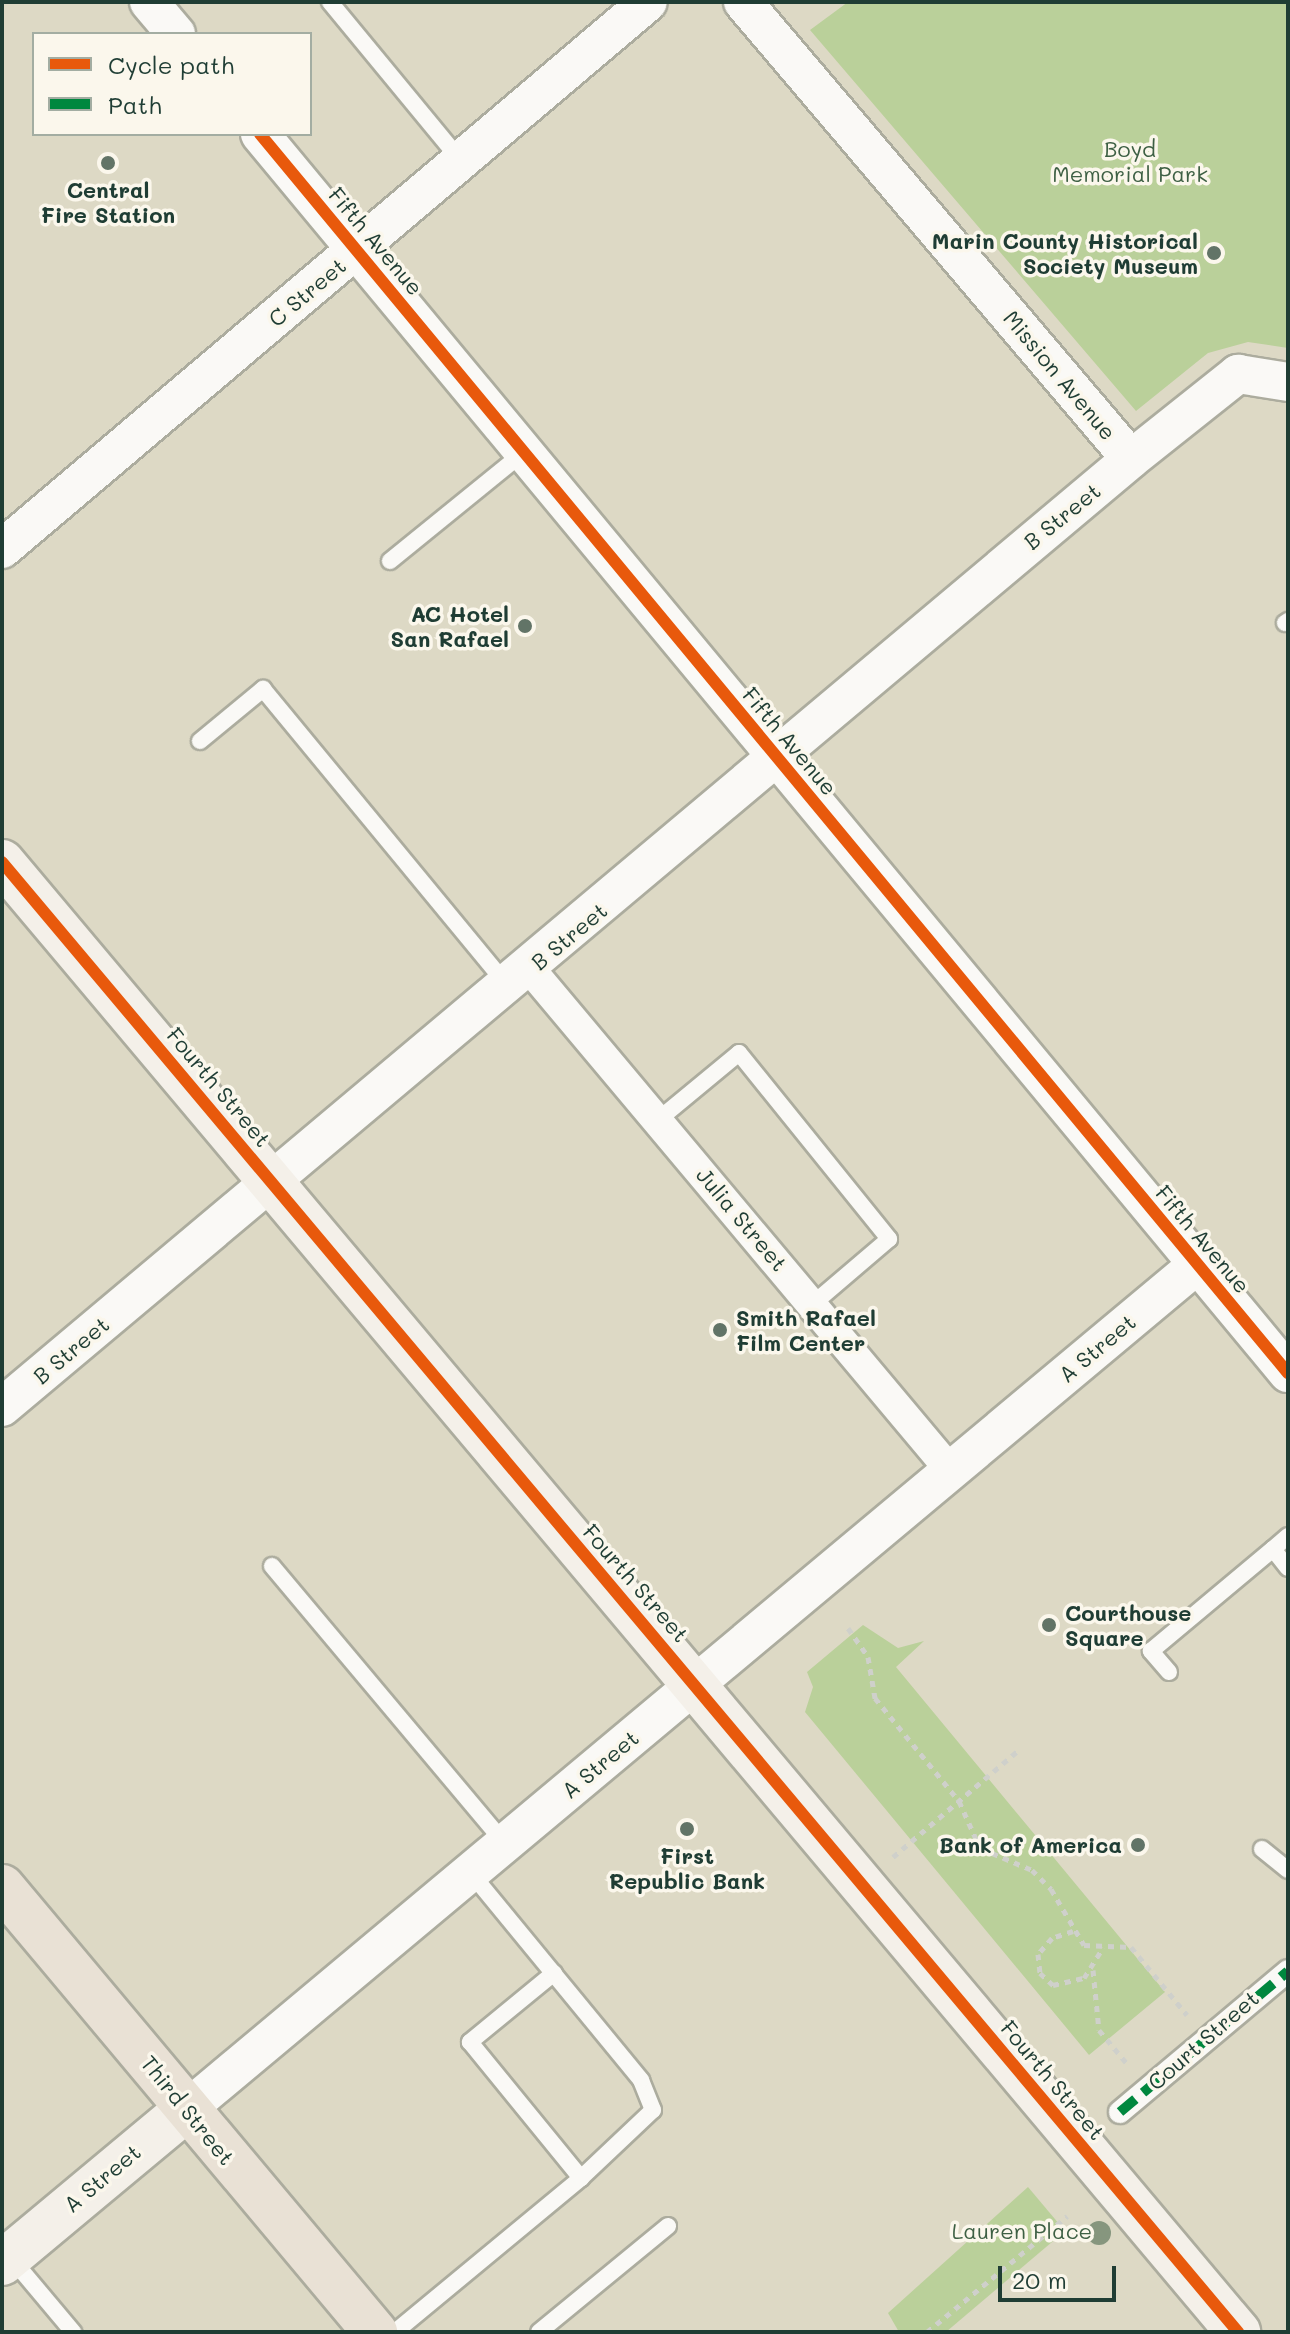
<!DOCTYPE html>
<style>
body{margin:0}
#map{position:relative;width:1290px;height:2334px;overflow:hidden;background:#ddd9c5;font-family:Mali,sans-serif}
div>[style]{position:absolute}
.green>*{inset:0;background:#bad09a}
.path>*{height:5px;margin-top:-2.5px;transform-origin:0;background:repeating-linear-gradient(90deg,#cfd0cb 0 6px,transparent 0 12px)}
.roads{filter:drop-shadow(2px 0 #acac9e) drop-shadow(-2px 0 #acac9e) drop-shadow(0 2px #acac9e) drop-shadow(0 -2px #acac9e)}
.service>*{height:16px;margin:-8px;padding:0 8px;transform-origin:8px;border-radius:8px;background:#faf9f6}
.pedestrian>*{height:22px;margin:-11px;padding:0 11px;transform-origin:11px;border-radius:11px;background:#faf9f6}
.minor>*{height:30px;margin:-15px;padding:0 15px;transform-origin:15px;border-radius:15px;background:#faf9f6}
.tertiary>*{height:38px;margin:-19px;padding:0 19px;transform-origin:19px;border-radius:19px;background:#faf9f6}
.secondary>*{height:44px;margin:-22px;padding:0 22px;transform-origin:22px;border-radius:22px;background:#f4f0e9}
.primary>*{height:44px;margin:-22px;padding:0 22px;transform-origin:22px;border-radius:22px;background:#e9e1d5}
.quiet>*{height:10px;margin-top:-5px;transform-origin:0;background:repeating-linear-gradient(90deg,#00873e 0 20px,transparent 0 30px)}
.cycleway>*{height:12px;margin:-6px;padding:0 6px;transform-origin:6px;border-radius:6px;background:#e8590c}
.trees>*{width:24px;height:24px;margin:-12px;border-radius:50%;background:#86967e}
.dots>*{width:22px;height:22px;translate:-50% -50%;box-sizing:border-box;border:4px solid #fbf7ec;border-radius:50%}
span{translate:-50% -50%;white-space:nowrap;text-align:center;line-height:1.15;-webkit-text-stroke:7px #fbf7ec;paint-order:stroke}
.park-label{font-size:22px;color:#3e6044}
.poi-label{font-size:22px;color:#1f3d34;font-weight:700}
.right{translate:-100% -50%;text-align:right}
.left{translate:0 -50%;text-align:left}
.street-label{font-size:22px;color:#1f3d34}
.frame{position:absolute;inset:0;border:4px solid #1f3d34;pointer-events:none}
.legend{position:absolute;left:32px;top:32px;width:280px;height:104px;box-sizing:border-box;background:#fbf7ec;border:2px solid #a3ada2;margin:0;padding:10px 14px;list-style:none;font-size:24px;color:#1f3d34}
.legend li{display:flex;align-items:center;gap:16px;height:40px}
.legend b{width:40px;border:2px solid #a3ada2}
.scale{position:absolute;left:998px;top:2266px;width:118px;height:36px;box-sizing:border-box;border:4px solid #1f3d34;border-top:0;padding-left:10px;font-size:24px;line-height:28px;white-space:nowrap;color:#1f3d34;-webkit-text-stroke:6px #fbf7ec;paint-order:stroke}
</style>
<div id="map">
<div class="green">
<i style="clip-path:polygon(848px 2px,1288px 2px,1288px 348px,1248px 342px,1208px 353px,1136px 411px,810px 30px)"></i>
<i style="clip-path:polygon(863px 1625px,898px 1648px,924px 1641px,896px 1667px,1165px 1992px,1089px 2055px,805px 1712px,813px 1687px,807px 1672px)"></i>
<i style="clip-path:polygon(1028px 2187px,1065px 2231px,946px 2332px,899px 2332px,888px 2313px)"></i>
</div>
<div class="path">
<i style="left:848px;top:1628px;width:35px;rotate:55deg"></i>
<i style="left:868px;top:1657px;width:42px;rotate:80.3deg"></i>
<i style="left:875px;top:1698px;width:133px;rotate:50.8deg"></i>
<i style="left:959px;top:1801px;width:42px;rotate:65.9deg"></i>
<i style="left:976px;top:1839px;width:21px;rotate:41deg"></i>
<i style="left:992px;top:1853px;width:43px;rotate:23deg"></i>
<i style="left:1032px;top:1870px;width:27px;rotate:45deg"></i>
<i style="left:1051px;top:1889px;width:65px;rotate:59.5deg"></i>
<i style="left:1084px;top:1945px;width:47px;rotate:2.4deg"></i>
<i style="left:1131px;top:1947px;width:88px;rotate:50.5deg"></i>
<i style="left:893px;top:1857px;width:167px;rotate:-40.4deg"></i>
<i style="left:1073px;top:1931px;width:22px;rotate:162deg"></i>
<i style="left:1052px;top:1938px;width:21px;rotate:131deg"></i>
<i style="left:1038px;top:1954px;width:19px;rotate:84deg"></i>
<i style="left:1040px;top:1973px;width:18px;rotate:43deg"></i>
<i style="left:1053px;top:1985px;width:32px;rotate:-13deg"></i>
<i style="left:1084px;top:1978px;width:36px;rotate:-58deg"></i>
<i style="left:1093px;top:1970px;width:60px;rotate:84.3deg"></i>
<i style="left:1099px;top:2030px;width:47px;rotate:50.2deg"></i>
<i style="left:927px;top:2332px;width:182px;rotate:-39.6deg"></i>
</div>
<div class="roads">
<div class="service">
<i style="left:330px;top:2px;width:206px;rotate:50.5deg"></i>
<i style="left:390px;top:561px;width:173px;rotate:-39.1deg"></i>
<i style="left:1285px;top:623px;width:4px;rotate:-34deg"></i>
<i style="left:200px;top:741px;width:82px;rotate:-39.5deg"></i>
<i style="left:263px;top:689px;width:384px;rotate:50.5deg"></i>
<i style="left:658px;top:1120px;width:105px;rotate:-39.6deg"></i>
<i style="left:739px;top:1053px;width:239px;rotate:51.1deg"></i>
<i style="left:889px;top:1239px;width:100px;rotate:139.5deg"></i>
<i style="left:1288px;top:1536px;width:20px;rotate:139deg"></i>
<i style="left:1273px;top:1549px;width:24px;rotate:52deg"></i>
<i style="left:272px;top:1566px;width:363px;rotate:50deg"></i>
<i style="left:1169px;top:1672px;width:28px;rotate:-131deg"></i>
<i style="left:1151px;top:1651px;width:159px;rotate:-39.9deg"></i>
<i style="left:1262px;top:1849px;width:33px;rotate:39deg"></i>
<i style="left:554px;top:1973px;width:109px;rotate:140.6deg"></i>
<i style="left:470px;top:2042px;width:176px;rotate:50.8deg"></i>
<i style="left:11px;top:2258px;width:97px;rotate:50deg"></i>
<i style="left:395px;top:2332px;width:241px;rotate:-39.6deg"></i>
<i style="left:581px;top:2178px;width:99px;rotate:-43.4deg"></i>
<i style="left:653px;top:2110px;width:32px;rotate:-112deg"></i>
<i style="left:641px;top:2080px;width:269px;rotate:-129.4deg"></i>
<i style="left:539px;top:2332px;width:167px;rotate:-39.4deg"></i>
</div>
<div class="pedestrian">
<i style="left:1120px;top:2112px;width:219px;rotate:-40deg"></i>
</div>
<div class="minor">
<i style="left:530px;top:969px;width:655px;rotate:50.02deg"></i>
</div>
<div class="tertiary">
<i style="left:149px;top:2px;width:42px;rotate:49.8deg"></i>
<i style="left:743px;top:2px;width:599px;rotate:49.67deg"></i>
<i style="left:1131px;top:459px;width:137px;rotate:-38.5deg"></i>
<i style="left:1238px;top:374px;width:51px;rotate:9.1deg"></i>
<i style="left:260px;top:134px;width:1610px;rotate:50.32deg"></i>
<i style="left:2px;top:549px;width:846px;rotate:-40.26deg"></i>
<i style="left:2px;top:1407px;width:1474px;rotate:-40.02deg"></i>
<i style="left:187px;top:2109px;width:1318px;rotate:-39.89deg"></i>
</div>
<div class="secondary">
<i style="left:2px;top:862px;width:1921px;rotate:49.94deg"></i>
<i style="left:2px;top:2263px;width:241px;rotate:-39.8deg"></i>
</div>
<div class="primary">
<i style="left:2px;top:1887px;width:581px;rotate:50.03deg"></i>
</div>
</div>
<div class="quiet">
<i style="left:1120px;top:2112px;width:219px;rotate:-40deg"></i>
</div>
<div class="cycleway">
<i style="left:260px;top:134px;width:1610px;rotate:50.32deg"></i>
<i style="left:2px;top:862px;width:1921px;rotate:49.94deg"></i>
</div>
<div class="trees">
<i style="left:1099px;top:2233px"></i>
</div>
<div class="dots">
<i style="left:108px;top:163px;background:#627467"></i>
<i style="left:1214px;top:253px;background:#627467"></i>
<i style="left:525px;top:626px;background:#627467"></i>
<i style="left:720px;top:1330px;background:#627467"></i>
<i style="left:1049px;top:1625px;background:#627467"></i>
<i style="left:687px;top:1829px;background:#627467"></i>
<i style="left:1138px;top:1845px;background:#627467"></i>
</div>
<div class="park-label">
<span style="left:1130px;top:161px">Boyd<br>Memorial Park</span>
<span style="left:1022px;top:2231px">Lauren Place</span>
</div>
<div class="poi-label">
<span style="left:108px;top:202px">Central<br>Fire Station</span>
<span class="right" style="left:1198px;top:253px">Marin County Historical<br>Society Museum</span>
<span class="right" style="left:509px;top:626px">AC Hotel<br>San Rafael</span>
<span class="left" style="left:736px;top:1330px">Smith Rafael<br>Film Center</span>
<span class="left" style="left:1065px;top:1625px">Courthouse<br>Square</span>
<span class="right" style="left:1122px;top:1845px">Bank of America</span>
<span style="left:687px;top:1868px">First<br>Republic Bank</span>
</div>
<div class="street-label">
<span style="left:376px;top:241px;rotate:50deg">Fifth Avenue</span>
<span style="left:307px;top:292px;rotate:-40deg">C Street</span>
<span style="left:1060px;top:375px;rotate:50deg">Mission Avenue</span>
<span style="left:1062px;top:516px;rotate:-39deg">B Street</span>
<span style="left:790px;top:741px;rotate:50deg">Fifth Avenue</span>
<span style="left:569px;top:936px;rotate:-40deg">B Street</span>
<span style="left:219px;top:1087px;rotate:50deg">Fourth Street</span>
<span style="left:742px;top:1219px;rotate:50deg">Julia Street</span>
<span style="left:1203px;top:1239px;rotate:50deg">Fifth Avenue</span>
<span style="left:1097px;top:1348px;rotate:-40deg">A Street</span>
<span style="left:71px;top:1350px;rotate:-40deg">B Street</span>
<span style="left:636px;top:1583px;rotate:49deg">Fourth Street</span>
<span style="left:600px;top:1764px;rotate:-40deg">A Street</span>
<span style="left:1203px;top:2040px;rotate:-41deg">Court Street</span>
<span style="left:1053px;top:2080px;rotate:50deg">Fourth Street</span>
<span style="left:188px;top:2110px;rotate:51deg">Third Street</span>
<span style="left:102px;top:2178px;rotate:-40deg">A Street</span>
</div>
<div class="frame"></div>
<ul class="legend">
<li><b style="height:10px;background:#e8590c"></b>Cycle path</li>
<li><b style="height:10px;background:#00873e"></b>Path</li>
</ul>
<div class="scale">20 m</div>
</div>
